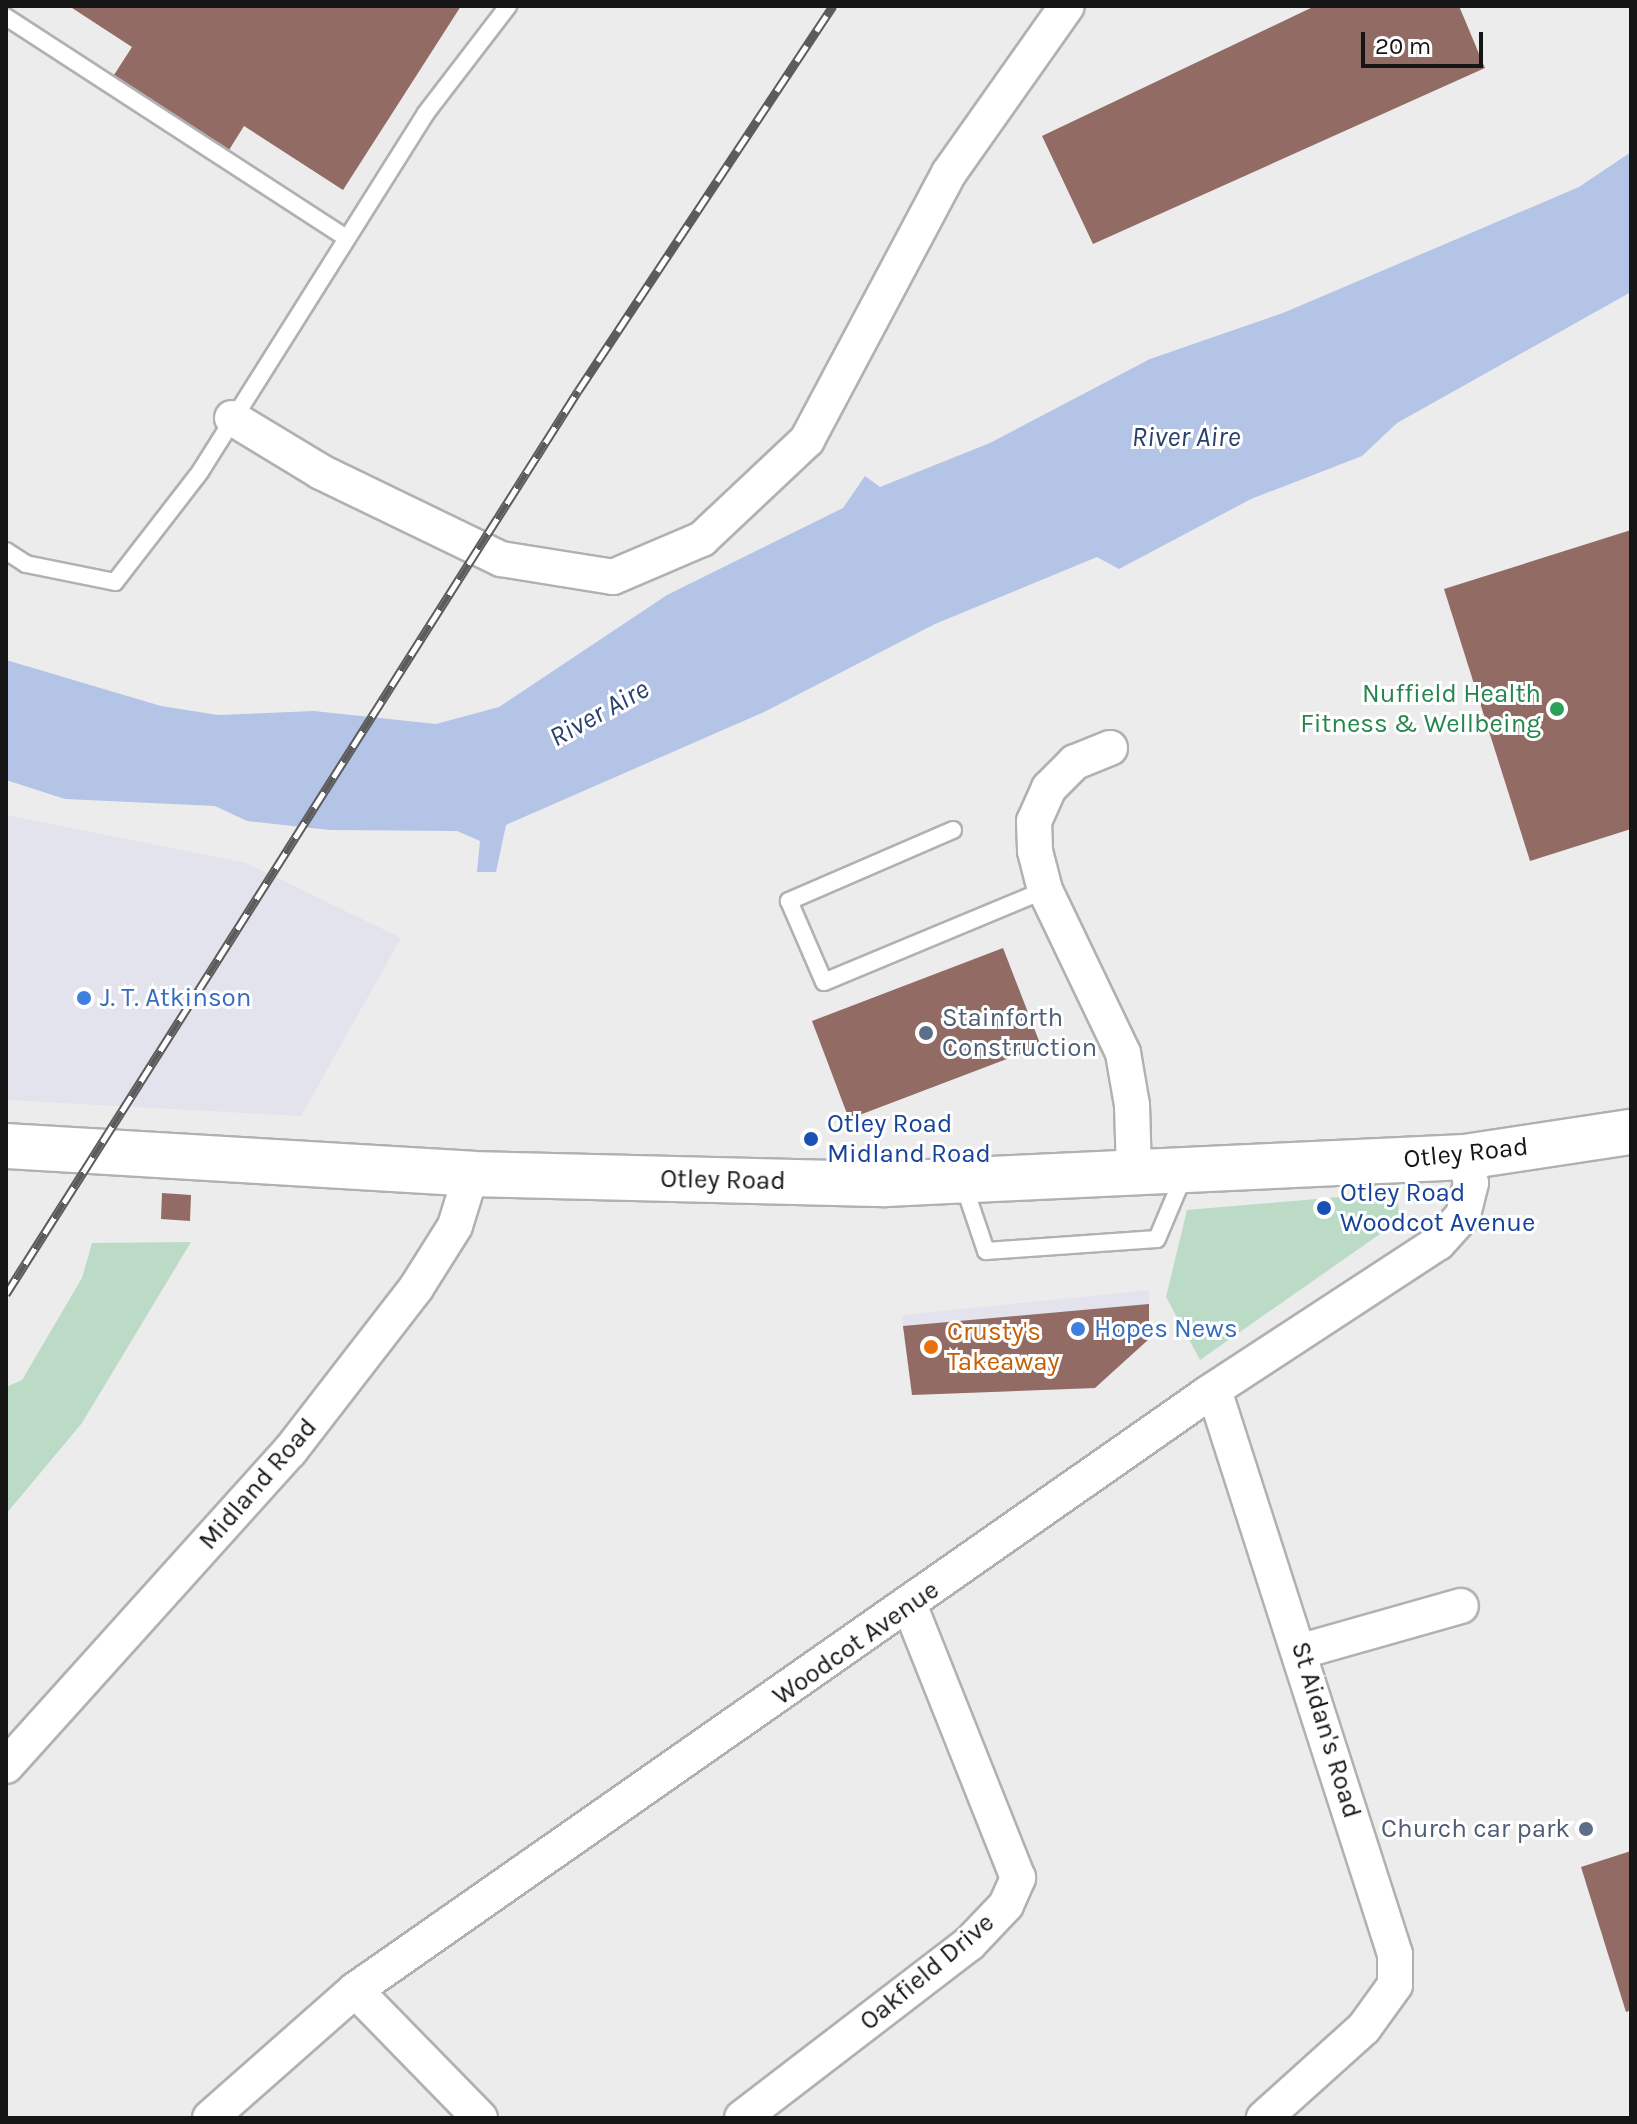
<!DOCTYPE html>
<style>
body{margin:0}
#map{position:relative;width:1637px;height:2124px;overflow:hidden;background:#ececed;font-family:Karla,sans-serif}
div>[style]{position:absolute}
.built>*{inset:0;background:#e2e3ec}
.green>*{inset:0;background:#bcdbc6}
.water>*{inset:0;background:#b3c4e6}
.building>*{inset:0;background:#926b64}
.roads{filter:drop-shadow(2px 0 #b1b1b2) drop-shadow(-2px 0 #b1b1b2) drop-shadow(0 2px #b1b1b2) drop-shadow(0 -2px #b1b1b2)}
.lane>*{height:16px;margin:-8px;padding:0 8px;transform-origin:8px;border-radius:8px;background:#fff}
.street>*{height:34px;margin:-17px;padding:0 17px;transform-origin:17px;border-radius:17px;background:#fff}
.primary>*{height:44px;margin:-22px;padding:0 22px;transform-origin:22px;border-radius:22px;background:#fff}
.rail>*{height:9px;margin-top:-4.5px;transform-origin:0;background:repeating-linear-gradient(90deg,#fff 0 18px,#5c5c5d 0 36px);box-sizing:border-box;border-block:2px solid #5c5c5d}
.dots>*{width:22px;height:22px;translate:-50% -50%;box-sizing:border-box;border:4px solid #fff;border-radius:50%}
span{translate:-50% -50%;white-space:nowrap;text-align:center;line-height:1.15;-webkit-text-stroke:6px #fff;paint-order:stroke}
.leisure-label{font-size:26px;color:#27864d}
.right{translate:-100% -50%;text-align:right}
.shop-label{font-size:26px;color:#366cbe}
.left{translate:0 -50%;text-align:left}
.service-label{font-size:26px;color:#4e5e75}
.transit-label{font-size:26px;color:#164399}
.street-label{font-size:26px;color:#161616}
.food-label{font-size:26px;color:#c56008}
.water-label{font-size:28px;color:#2a406c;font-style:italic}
.frame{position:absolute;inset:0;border:8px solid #161616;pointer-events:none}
.scale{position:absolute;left:1361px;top:32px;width:122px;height:36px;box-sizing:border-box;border:4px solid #161616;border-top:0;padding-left:10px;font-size:24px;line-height:28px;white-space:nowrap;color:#161616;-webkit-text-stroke:6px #fff;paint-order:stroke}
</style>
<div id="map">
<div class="built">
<i style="clip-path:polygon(6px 815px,247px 863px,401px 938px,301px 1116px,6px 1100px)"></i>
<i style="clip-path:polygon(1149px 1290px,1149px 1339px,1095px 1388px,912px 1395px,902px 1315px)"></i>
</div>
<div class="green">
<i style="clip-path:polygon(1397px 1192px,1400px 1220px,1200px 1360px,1166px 1297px,1187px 1210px)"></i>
<i style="clip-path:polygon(191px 1242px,82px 1423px,6px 1514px,6px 1387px,22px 1380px,82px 1278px,92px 1243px)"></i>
</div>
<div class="water">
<i style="clip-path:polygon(1631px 152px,1631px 292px,1397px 423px,1362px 456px,1251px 499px,1119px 569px,1097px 557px,935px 624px,766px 711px,506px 825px,496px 872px,477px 872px,480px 841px,457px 831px,330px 830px,247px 821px,215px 806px,65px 799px,6px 780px,6px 660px,161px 706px,218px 715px,314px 711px,436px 724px,499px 707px,667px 595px,843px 508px,865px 476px,880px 487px,990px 443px,1150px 359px,1283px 313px,1579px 187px)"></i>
</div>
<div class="building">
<i style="clip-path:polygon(69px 6px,461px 6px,343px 190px,244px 126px,219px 166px,103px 92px,132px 47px)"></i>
<i style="clip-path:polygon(1315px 6px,1459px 6px,1485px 68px,1093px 244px,1042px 136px)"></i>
<i style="clip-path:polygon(1631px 530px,1631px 829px,1530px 861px,1444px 589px)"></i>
<i style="clip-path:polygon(1003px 948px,1041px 1046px,849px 1119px,812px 1021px)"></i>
<i style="clip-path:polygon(162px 1193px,191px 1195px,190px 1221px,161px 1219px)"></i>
<i style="clip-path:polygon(1149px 1304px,1149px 1339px,1095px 1388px,912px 1395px,903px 1326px)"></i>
<i style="clip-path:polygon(1631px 1851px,1631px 2010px,1626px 2012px,1581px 1867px)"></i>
</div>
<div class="roads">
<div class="lane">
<i style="left:6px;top:17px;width:404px;rotate:33deg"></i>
<i style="left:6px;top:551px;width:24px;rotate:33deg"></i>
<i style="left:26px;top:564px;width:91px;rotate:11.4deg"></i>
<i style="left:115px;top:582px;width:139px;rotate:-52.3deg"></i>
<i style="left:200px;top:472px;width:424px;rotate:-57.8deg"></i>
<i style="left:426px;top:113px;width:135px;rotate:-52.5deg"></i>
<i style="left:953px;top:830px;width:179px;rotate:156.6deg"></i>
<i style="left:789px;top:901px;width:88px;rotate:66.6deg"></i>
<i style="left:824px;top:982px;width:239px;rotate:-22.6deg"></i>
<i style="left:963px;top:1183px;width:72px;rotate:71.3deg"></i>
<i style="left:986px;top:1251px;width:171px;rotate:-4deg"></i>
<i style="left:1157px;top:1239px;width:69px;rotate:-67.1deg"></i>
</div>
<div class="street">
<i style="left:232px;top:418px;width:104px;rotate:31.2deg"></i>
<i style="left:321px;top:472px;width:200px;rotate:25.8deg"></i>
<i style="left:501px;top:559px;width:113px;rotate:9.1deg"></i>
<i style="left:613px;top:577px;width:97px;rotate:-23.1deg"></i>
<i style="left:702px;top:539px;width:144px;rotate:-43.3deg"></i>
<i style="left:807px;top:440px;width:302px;rotate:-62deg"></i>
<i style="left:949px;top:173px;width:204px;rotate:-54.8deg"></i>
<i style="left:1110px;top:748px;width:38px;rotate:158deg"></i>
<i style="left:1075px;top:762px;width:37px;rotate:135deg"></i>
<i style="left:1049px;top:788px;width:36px;rotate:114deg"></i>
<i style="left:1034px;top:821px;width:30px;rotate:88deg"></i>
<i style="left:1035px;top:851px;width:40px;rotate:75.6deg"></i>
<i style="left:1045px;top:890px;width:181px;rotate:64.4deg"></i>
<i style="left:1123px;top:1053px;width:53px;rotate:80.2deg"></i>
<i style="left:1132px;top:1105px;width:67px;rotate:88.3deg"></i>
<i style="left:1214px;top:1390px;width:592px;rotate:72.21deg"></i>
<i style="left:1395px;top:1954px;width:31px;rotate:90deg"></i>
<i style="left:1395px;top:1985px;width:53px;rotate:125.8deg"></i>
<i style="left:1364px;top:2028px;width:135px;rotate:138deg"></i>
<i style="left:1302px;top:1651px;width:165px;rotate:-15.8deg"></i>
<i style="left:6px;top:1766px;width:424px;rotate:-48deg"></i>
<i style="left:290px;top:1451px;width:206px;rotate:-52.3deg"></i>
<i style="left:416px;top:1288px;width:73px;rotate:-57.8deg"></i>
<i style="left:455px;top:1226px;width:54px;rotate:-72.9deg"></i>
<i style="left:355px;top:1990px;width:179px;rotate:45.7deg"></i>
<i style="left:210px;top:2118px;width:193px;rotate:-41.4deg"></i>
<i style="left:355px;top:1990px;width:1040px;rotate:-34.97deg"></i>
<i style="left:1207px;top:1394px;width:276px;rotate:-33.2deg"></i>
<i style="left:1438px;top:1243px;width:38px;rotate:-48deg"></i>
<i style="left:1463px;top:1215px;width:33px;rotate:-76deg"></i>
<i style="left:1471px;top:1183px;width:27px;rotate:-103deg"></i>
<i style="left:742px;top:2118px;width:286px;rotate:-37.5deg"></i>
<i style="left:969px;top:1944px;width:54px;rotate:-46.5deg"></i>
<i style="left:1006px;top:1905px;width:30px;rotate:-66deg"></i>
<i style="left:1018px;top:1878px;width:293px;rotate:-111.7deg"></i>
</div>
<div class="primary">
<i style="left:6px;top:1146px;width:466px;rotate:3.4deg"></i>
<i style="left:471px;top:1174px;width:415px;rotate:1.4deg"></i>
<i style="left:886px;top:1184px;width:580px;rotate:-2.67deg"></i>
<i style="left:1465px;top:1157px;width:168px;rotate:-8.6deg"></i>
</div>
</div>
<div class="rail">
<i style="left:6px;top:1294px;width:1069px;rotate:-57.65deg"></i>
<i style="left:578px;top:391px;width:462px;rotate:-56.5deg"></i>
</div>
<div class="dots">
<i style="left:1557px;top:709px;background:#2e9e5b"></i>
<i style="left:84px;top:998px;background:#3f7fe0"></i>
<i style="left:926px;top:1033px;background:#5c6f8a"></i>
<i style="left:811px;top:1139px;background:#1a4fb4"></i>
<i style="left:1324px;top:1208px;background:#1a4fb4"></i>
<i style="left:1078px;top:1329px;background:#3f7fe0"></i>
<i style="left:931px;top:1347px;background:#e8710a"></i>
<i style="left:1586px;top:1829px;background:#5c6f8a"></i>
</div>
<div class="leisure-label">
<span class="right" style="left:1541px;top:709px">Nuffield Health<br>Fitness &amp; Wellbeing</span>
</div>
<div class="shop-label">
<span class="left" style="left:100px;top:998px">J. T. Atkinson</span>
<span class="left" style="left:1094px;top:1329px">Hopes News</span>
</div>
<div class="service-label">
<span class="left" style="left:942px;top:1033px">Stainforth<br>Construction</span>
<span class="right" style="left:1570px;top:1829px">Church car park</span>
</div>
<div class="transit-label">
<span class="left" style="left:827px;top:1139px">Otley Road<br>Midland Road</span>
<span class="left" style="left:1340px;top:1208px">Otley Road<br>Woodcot Avenue</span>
</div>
<div class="street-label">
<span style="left:1466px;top:1153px;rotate:-6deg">Otley Road</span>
<span style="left:723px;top:1180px;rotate:1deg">Otley Road</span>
<span style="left:258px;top:1484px;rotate:-49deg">Midland Road</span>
<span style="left:856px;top:1643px;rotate:-35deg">Woodcot Avenue</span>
<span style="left:1326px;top:1730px;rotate:73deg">St Aidan's Road</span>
<span style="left:927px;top:1972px;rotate:-40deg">Oakfield Drive</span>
</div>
<div class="food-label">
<span class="left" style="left:947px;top:1347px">Crusty's<br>Takeaway</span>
</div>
<div class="water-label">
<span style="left:1186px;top:437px">River Aire</span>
<span style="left:599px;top:713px;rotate:-29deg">River Aire</span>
</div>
<div class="frame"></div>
<div class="scale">20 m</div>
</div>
